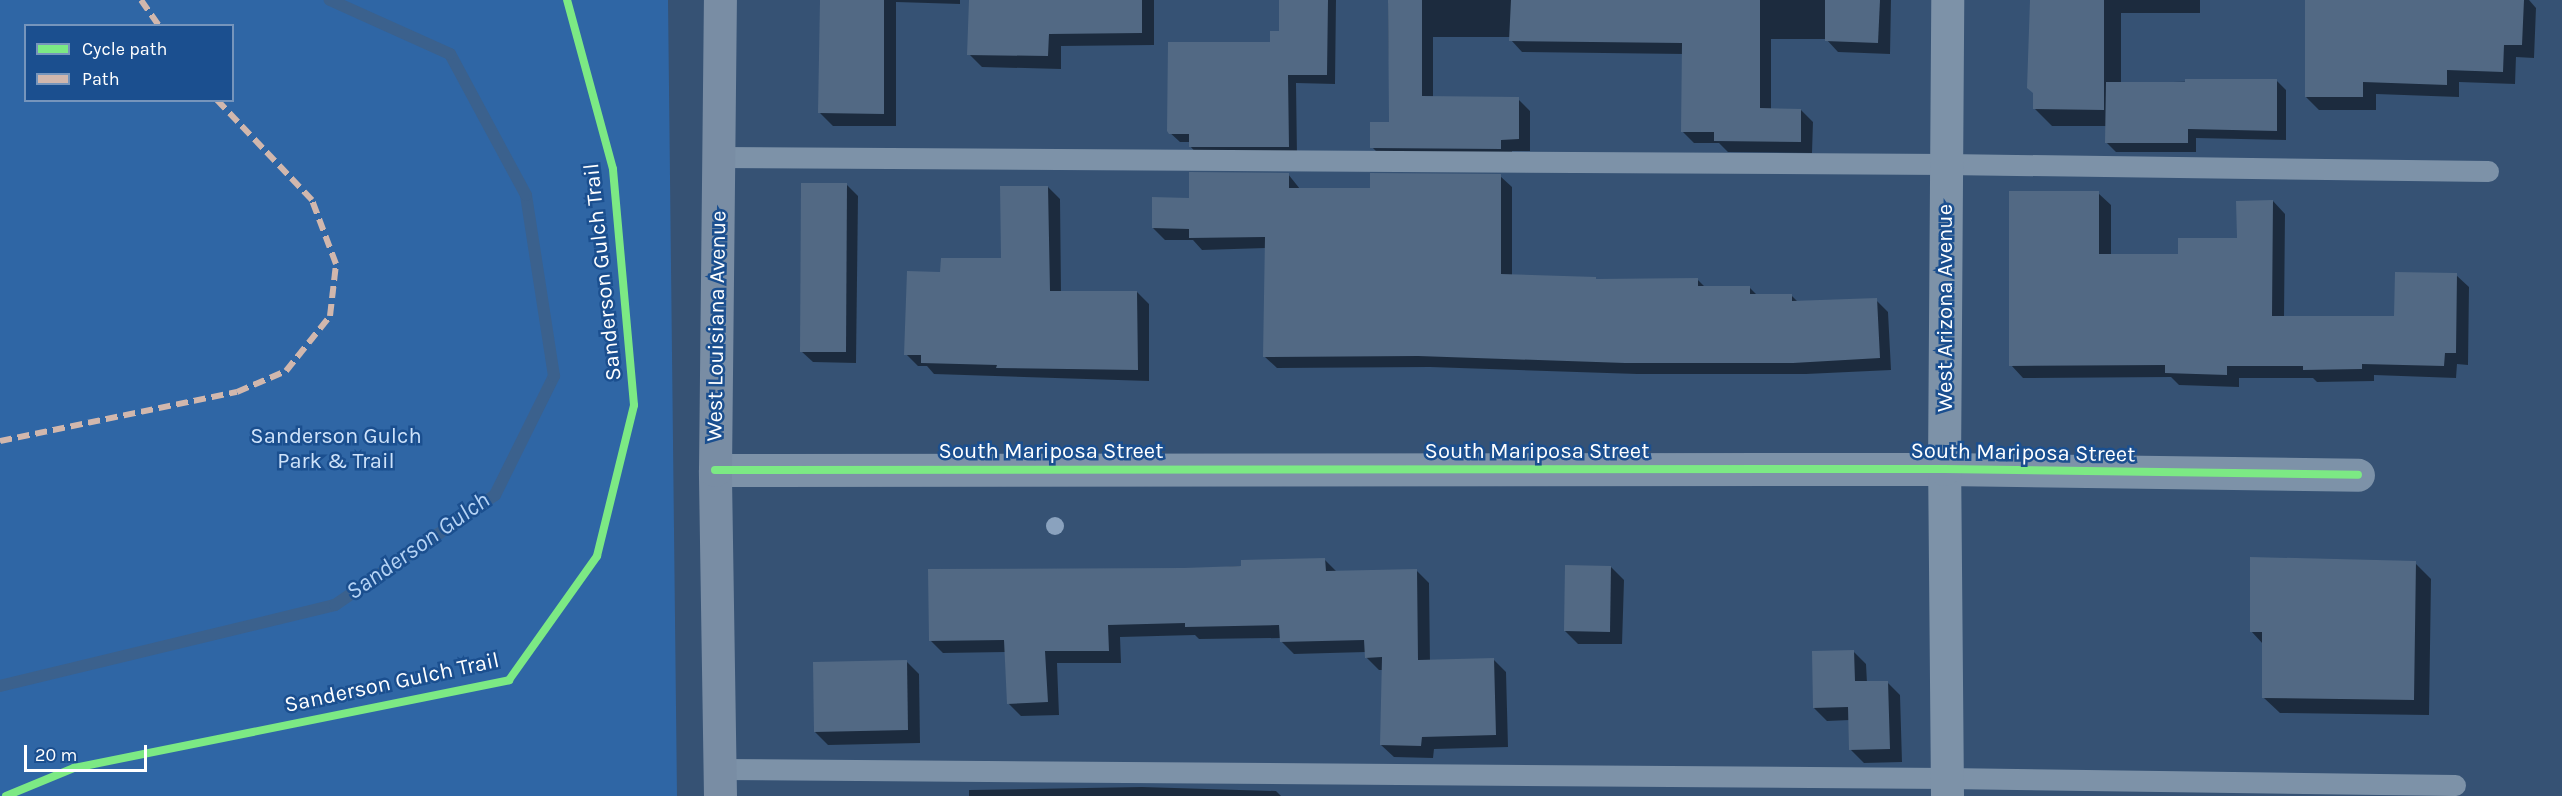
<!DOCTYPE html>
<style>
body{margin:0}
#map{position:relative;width:2562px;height:796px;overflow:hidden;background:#365274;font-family:Karla,sans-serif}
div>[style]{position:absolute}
.green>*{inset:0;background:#2f66a5}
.shadow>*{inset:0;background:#0007}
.stream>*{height:12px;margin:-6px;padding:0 6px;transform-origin:6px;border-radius:6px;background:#3b618d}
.building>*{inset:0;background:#526984}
.lane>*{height:21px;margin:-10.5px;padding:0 10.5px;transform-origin:10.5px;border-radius:10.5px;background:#7d92a8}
.street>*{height:33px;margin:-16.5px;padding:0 16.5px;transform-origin:16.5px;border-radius:16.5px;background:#7d92a8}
.secondary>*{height:33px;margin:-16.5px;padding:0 16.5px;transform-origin:16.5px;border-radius:16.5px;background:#798da4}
.quiet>*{height:6px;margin-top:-3px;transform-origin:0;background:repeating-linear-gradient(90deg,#d1b7ad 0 12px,transparent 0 18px)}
.cycleway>*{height:8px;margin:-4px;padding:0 4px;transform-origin:4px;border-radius:4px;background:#7ce984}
.trees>*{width:18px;height:18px;margin:-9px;border-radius:50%;background:#8aa2be}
span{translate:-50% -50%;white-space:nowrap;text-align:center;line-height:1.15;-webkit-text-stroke:5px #1b4f8f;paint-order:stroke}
.street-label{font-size:22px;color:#fff}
.park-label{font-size:22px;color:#cfe3fa}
.water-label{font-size:24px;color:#b5d3f5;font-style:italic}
.legend{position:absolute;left:24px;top:24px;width:210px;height:78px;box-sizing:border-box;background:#1b4f8f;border:2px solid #7695bc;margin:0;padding:8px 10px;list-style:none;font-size:18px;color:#fff}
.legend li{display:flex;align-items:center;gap:12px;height:30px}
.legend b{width:30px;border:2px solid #7695bc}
.scale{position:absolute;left:24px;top:745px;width:123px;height:27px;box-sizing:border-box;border:3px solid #fff;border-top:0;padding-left:8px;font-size:18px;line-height:21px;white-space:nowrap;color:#fff;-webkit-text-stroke:4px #1b4f8f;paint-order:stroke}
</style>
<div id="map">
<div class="green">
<i style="clip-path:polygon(evenodd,0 0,668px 0,677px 796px,0 796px,0 0,26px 26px,232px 26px,232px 100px,26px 100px,26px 26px)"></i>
</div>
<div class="shadow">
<i style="clip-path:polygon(821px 0,960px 0,960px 4px,896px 2px,896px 126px,833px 126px,820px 113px)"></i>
<i style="clip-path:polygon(970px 0,1154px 0,1154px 45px,1061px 46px,1061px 69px,982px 67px,969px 54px)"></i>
<i style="clip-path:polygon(1281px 0,1336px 0,1335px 84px,1296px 83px,1297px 156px,1199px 156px,1190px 146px,1190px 142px,1180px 142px,1168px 131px,1271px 44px,1281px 32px)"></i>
<i style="clip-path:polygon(1388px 0,1891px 0,1890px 54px,1838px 52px,1826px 39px,1771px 39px,1771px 109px,1801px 110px,1813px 122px,1812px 153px,1728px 152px,1719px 143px,1694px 143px,1682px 131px,1684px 54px,1522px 52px,1511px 40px,1511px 37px,1433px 37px,1433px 98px,1518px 99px,1530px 111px,1530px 151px,1512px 151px,1512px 160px,1384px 159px,1372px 147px,1390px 124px)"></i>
<i style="clip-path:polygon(2030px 0,2200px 0,2200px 13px,2121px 13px,2121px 83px,2276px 80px,2286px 90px,2286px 140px,2196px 138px,2196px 152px,2116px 152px,2106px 142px,2106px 126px,2052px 126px,2034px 108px)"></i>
<i style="clip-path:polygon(2307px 0,2529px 0,2536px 8px,2534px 58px,2516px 57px,2515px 84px,2459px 82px,2459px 97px,2376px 94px,2376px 110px,2319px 110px,2306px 97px)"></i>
<i style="clip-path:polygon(1288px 174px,1300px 189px,1372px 189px,1500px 176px,1512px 187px,1512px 276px,1597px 281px,1697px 279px,1706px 288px,1750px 288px,1757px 295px,1791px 295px,1798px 302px,1876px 300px,1888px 312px,1891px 370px,1806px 374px,1637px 374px,1430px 367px,1277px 368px,1265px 357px,1266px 248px,1202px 250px,1193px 240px,1165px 240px,1153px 228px,1190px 199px)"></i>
<i style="clip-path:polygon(847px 185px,858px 196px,856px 363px,813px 362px,801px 351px)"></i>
<i style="clip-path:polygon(1048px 187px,1060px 199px,1061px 293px,1137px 292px,1149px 304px,1149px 381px,934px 374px,927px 366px,918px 366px,906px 354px,941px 273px,1002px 260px)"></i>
<i style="clip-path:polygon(2098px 193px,2111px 205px,2111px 255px,2180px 255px,2239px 240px,2273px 201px,2285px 214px,2284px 319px,2395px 317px,2456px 275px,2469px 287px,2468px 365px,2457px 364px,2456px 378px,2374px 375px,2374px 381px,2317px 382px,2313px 378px,2239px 378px,2239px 387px,2179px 385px,2171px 377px,2023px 378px,2011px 365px)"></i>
<i style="clip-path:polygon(1325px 560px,1337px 572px,1416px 570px,1429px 583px,1430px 662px,1494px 660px,1506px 672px,1508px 747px,1434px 749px,1433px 758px,1394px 757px,1381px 745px,1383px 670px,1379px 670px,1366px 657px,1366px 652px,1294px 654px,1281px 641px,1281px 638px,1199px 639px,1195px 635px,1120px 637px,1121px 663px,1057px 663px,1059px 715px,1021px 716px,1008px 703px,1006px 652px,943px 653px,931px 641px,1184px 570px)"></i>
<i style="clip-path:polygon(2415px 563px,2431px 579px,2429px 715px,2280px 713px,2264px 698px,2263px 644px,2251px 631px)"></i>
<i style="clip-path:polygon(1611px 567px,1624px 580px,1622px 644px,1578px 644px,1565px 631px)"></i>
<i style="clip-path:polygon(1853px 651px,1866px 664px,1867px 683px,1887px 682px,1900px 695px,1902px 762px,1864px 763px,1851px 750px,1850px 720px,1827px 721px,1814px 708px)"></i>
<i style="clip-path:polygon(906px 661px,919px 674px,920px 743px,828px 745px,815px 732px)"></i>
<i style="clip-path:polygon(1142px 787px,1276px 791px,1281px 796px,969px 796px,969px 790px)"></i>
</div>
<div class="stream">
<i style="left:0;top:686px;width:345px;rotate:-13.6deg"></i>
<i style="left:335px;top:605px;width:194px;rotate:-34.5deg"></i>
<i style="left:495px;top:495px;width:133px;rotate:-63.6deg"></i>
<i style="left:554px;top:376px;width:183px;rotate:-98.8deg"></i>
<i style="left:526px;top:195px;width:160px;rotate:-118.3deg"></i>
<i style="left:450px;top:54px;width:132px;rotate:-155.8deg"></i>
</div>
<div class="building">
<i style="clip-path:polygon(820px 0,884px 0,884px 114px,818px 113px)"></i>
<i style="clip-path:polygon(969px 0,1142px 0,1142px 33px,1049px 34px,1048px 56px,967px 55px)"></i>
<i style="clip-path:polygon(1279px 0,1328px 0,1327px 75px,1288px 75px,1289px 147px,1189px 147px,1189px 134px,1169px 134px,1167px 131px,1168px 42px,1270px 42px,1270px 31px,1279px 31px)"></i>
<i style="clip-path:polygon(1388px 0,1422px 0,1422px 96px,1519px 97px,1519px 139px,1501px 140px,1501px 149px,1370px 148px,1370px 122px,1389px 122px)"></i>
<i style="clip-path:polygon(1511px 0,1760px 0,1760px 108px,1801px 109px,1801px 142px,1714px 141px,1714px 132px,1681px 132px,1682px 43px,1509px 41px)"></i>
<i style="clip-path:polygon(1825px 0,1880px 0,1878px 43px,1825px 41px)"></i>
<i style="clip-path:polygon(2030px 0,2104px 0,2104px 110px,2033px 109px,2033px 93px,2027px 88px)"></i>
<i style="clip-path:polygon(2305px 0,2524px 0,2522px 45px,2504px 45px,2503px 72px,2447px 70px,2447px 85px,2363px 82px,2363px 97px,2305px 97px)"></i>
<i style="clip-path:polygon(2185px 79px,2277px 79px,2277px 131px,2188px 129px,2188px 143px,2105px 143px,2106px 82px,2185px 82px)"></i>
<i style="clip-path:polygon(1189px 172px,1289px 173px,1289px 188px,1370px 188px,1370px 173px,1501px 174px,1501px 274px,1596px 277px,1596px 279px,1698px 278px,1698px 286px,1750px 286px,1750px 294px,1792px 294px,1792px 301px,1877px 298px,1880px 358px,1793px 363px,1625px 363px,1418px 356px,1263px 357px,1265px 237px,1189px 238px,1189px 229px,1152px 228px,1152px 197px,1189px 198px)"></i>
<i style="clip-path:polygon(801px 183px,847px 183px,846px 352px,800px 352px)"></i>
<i style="clip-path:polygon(1000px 186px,1048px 186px,1050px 291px,1137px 291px,1138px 370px,996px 368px,997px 365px,921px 363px,921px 355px,904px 355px,907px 271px,940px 272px,941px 258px,1001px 258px)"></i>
<i style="clip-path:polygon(2009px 191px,2099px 191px,2099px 254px,2178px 254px,2178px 238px,2237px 238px,2236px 201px,2273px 200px,2272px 316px,2394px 316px,2395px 272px,2457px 273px,2456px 353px,2445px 353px,2444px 366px,2362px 364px,2362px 369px,2303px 370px,2303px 366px,2227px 366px,2227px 375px,2165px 373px,2165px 365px,2009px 366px)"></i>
<i style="clip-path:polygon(2250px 557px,2416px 561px,2414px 700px,2262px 698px,2262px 632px,2250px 632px)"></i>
<i style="clip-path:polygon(1325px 558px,1326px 571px,1417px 569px,1418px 660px,1494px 658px,1496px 735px,1422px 737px,1421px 746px,1380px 745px,1382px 657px,1365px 658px,1364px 640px,1280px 642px,1279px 625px,1185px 627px,1185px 623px,1108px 625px,1109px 651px,1045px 651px,1048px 702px,1007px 704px,1004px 640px,929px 641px,928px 569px,1184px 568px,1241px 566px,1241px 560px)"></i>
<i style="clip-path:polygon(1565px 565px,1611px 566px,1610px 632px,1564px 631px)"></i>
<i style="clip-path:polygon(1854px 650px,1855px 681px,1888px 681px,1890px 749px,1849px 750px,1848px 707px,1813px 708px,1812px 651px)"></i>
<i style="clip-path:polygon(907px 660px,908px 730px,814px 732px,813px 662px)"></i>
</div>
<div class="lane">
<i style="left:719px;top:157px;width:1227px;rotate:0.33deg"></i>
<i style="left:1946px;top:164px;width:542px;rotate:0.74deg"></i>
<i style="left:719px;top:769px;width:1227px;rotate:0.42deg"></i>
<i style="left:1946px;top:778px;width:509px;rotate:0.79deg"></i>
</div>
<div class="street">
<i style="left:715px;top:470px;width:1229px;rotate:-0.05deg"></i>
<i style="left:1944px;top:469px;width:414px;rotate:0.8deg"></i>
<i style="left:1947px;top:796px;width:327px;rotate:-90.5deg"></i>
<i style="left:1944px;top:469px;width:469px;rotate:-89.6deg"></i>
</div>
<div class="secondary">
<i style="left:720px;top:796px;width:326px;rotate:-90.9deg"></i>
<i style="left:715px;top:470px;width:470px;rotate:-89.4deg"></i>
</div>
<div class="quiet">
<i style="left:141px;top:0;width:32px;rotate:55deg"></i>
<i style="left:0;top:441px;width:242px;rotate:-11.7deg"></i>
<i style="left:237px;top:392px;width:53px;rotate:-23.2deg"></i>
<i style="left:286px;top:371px;width:70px;rotate:-51.3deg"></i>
<i style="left:330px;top:316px;width:52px;rotate:-83.4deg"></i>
<i style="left:336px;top:264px;width:68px;rotate:-110.6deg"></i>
<i style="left:312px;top:200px;width:138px;rotate:-133.5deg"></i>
</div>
<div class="cycleway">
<i style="left:715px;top:470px;width:1229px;rotate:-0.05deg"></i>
<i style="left:1944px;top:469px;width:414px;rotate:0.8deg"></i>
<i style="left:6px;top:796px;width:74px;rotate:-22.4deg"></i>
<i style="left:74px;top:768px;width:444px;rotate:-11.4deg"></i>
<i style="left:509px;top:680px;width:152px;rotate:-54.6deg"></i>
<i style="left:597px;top:556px;width:155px;rotate:-76.2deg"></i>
<i style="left:634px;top:405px;width:237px;rotate:-95.1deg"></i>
<i style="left:613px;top:169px;width:175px;rotate:-105.2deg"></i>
</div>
<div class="trees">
<i style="left:1055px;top:526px"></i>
</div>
<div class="street-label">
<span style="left:603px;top:272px;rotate:-96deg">Sanderson Gulch Trail</span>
<span style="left:1946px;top:308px;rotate:-90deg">West Arizona Avenue</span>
<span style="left:717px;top:326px;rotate:-89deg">West Louisiana Avenue</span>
<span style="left:1051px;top:452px">South Mariposa Street</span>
<span style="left:1537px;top:452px">South Mariposa Street</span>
<span style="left:2023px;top:453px;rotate:1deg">South Mariposa Street</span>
<span style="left:392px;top:683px;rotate:-12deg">Sanderson Gulch Trail</span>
</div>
<div class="park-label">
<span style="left:336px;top:449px">Sanderson Gulch<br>Park &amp; Trail</span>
</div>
<div class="water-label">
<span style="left:418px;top:546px;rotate:-35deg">Sanderson Gulch</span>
</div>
<ul class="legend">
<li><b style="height:8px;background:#7ce984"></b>Cycle path</li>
<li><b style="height:8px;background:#d1b7ad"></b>Path</li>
</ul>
<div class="scale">20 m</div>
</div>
